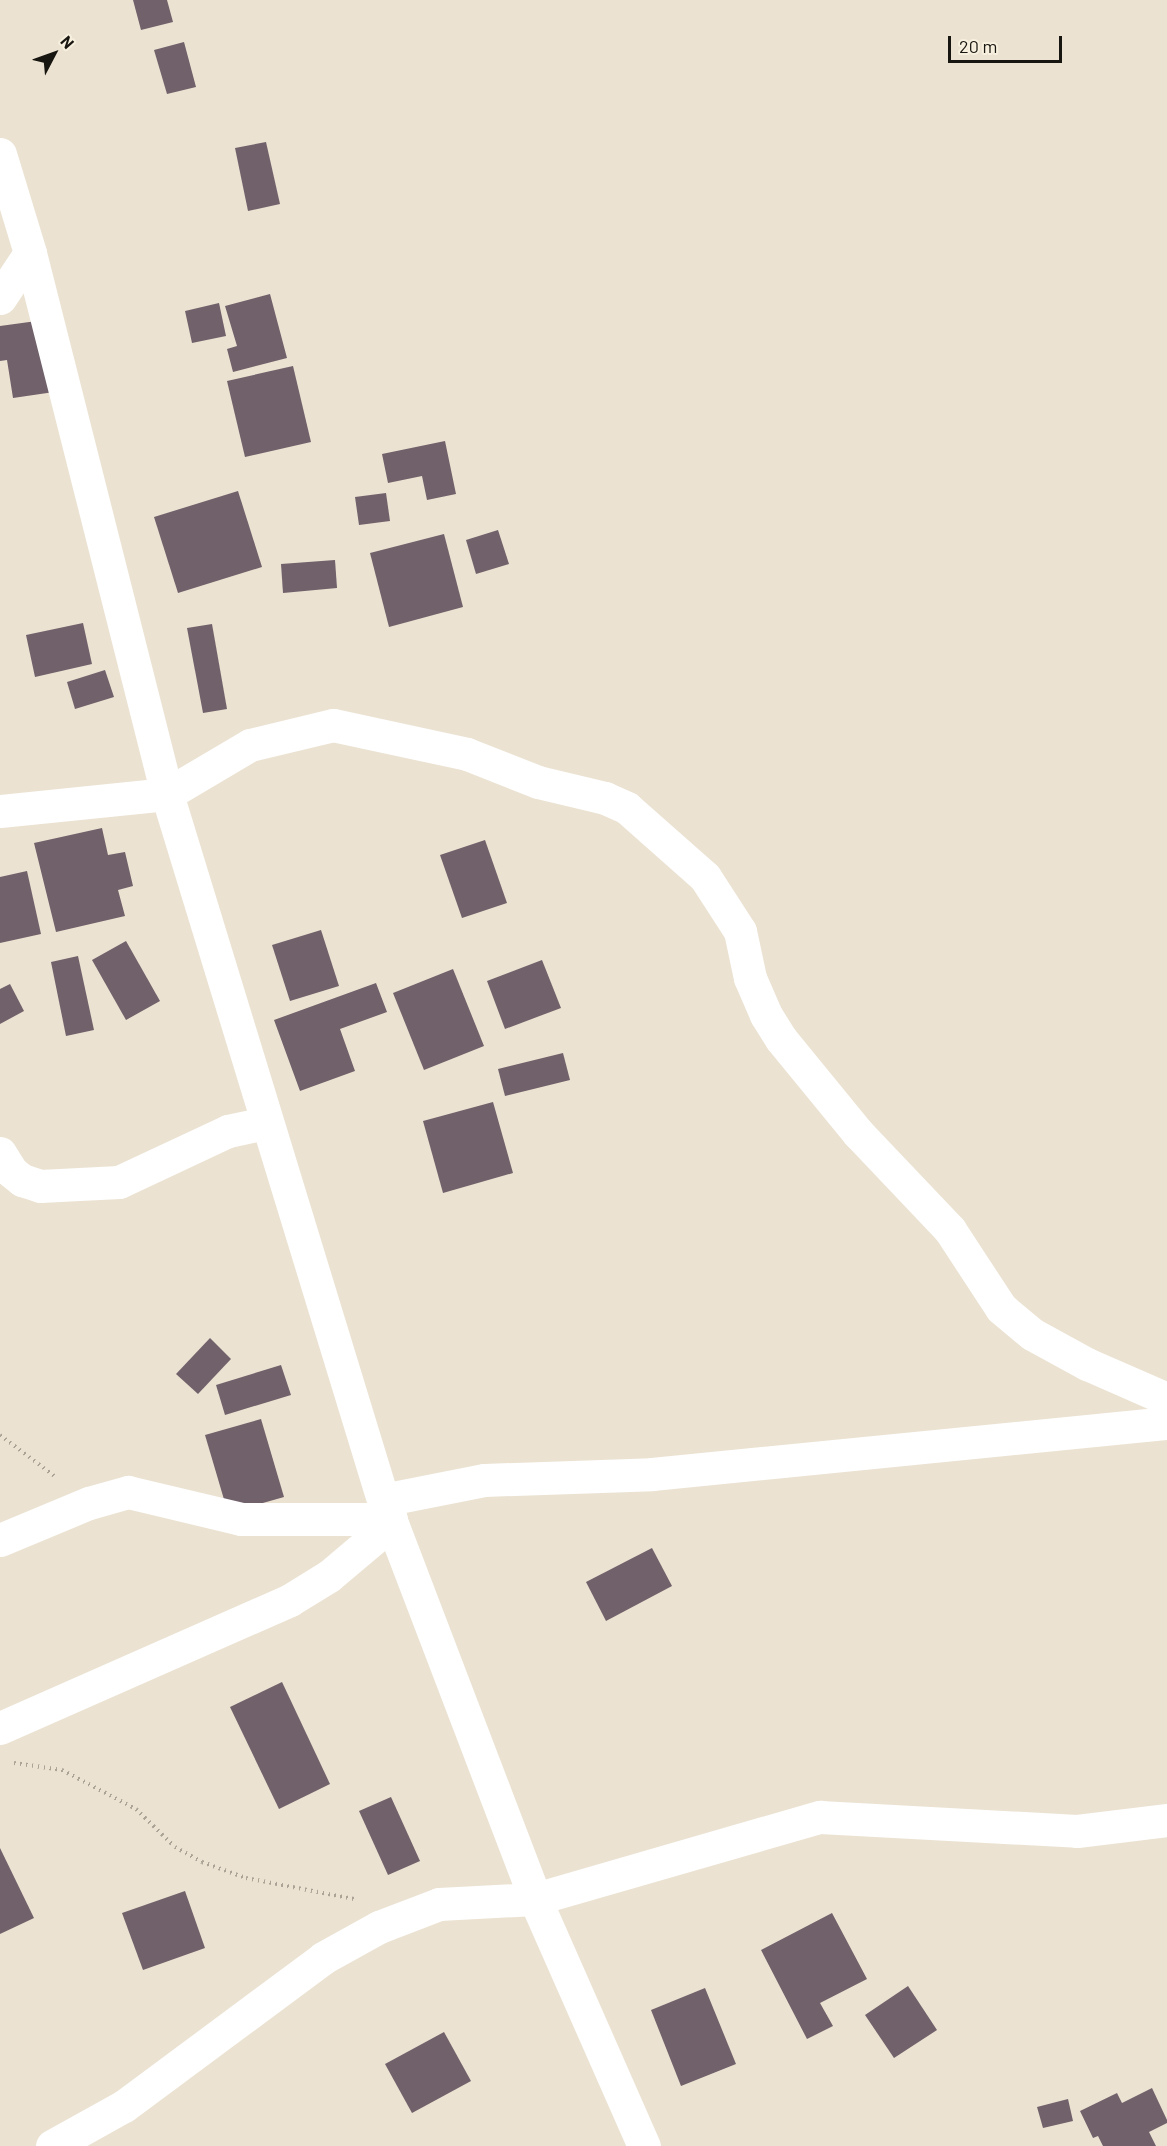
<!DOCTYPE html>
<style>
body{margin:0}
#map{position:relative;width:1167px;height:2146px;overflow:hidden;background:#ebe2d2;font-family:Barlow,sans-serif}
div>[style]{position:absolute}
.building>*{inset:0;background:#71616a}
.path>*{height:4px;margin-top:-2px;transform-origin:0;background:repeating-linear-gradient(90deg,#aaa396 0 1.5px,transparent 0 6px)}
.street>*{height:33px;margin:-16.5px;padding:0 16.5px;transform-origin:16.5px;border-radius:16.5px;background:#fff}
span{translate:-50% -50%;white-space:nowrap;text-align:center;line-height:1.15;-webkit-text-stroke:6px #f8f0df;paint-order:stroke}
.north{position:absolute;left:24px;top:24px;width:60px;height:60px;-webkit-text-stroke:4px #f8f0df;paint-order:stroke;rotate:49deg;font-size:16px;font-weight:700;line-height:24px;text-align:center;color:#181610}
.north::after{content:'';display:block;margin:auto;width:21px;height:27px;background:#181610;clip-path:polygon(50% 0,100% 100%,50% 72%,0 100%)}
.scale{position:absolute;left:948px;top:36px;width:114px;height:27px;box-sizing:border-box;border:3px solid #181610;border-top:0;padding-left:8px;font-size:18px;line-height:21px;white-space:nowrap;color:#181610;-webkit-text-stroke:4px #f8f0df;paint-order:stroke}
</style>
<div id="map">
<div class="building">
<i style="clip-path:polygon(133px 0,167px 0,173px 22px,141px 30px)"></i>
<i style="clip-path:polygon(184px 42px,196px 87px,167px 94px,154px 50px)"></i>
<i style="clip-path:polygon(266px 142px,280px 204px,248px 211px,235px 148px)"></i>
<i style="clip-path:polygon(270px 294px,287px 358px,233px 372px,227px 349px,237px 346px,225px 306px)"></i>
<i style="clip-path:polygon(219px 303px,226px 336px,192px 343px,185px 311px)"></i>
<i style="clip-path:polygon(44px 320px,54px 392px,13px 398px,7px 360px,0 361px,0 326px)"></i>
<i style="clip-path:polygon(293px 366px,311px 442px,245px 457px,227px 381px)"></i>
<i style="clip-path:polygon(445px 441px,456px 494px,427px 500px,422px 476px,388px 483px,382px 454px)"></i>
<i style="clip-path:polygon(238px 491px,262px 567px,178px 593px,154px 517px)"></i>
<i style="clip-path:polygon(386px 493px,390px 521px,359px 525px,355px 497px)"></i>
<i style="clip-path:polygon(498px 530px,509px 564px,476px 574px,466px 540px)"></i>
<i style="clip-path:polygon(444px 534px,463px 607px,389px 627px,370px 553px)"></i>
<i style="clip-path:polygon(335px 560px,337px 588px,283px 593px,281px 564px)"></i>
<i style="clip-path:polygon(83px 623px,92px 664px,35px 677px,26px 635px)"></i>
<i style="clip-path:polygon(212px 624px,227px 709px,203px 713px,187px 628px)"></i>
<i style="clip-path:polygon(105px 670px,114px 697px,75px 709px,67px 682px)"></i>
<i style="clip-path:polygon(102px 828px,108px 855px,125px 852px,133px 886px,118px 890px,125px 916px,56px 932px,34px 843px)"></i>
<i style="clip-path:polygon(485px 840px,507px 903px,462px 918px,440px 855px)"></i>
<i style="clip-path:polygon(27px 871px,41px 934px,0 943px,0 877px)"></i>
<i style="clip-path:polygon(321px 930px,339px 986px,290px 1001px,272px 945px)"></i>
<i style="clip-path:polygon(126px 941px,160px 1001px,126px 1020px,92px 960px)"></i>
<i style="clip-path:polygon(78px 956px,94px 1030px,66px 1036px,51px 962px)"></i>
<i style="clip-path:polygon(542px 960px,561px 1008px,505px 1029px,487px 981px)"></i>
<i style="clip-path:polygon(453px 969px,484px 1046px,424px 1070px,393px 993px)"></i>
<i style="clip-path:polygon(376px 983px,387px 1012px,340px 1029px,355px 1071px,300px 1091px,274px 1020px)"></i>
<i style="clip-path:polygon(10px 984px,24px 1011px,0 1024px,0 989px)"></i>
<i style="clip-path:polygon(563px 1053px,570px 1080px,505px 1096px,498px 1069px)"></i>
<i style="clip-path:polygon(493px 1102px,513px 1173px,443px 1193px,423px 1121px)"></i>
<i style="clip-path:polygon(210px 1338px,231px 1359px,198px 1394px,176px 1374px)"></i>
<i style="clip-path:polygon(281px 1365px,291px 1395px,225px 1415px,216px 1385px)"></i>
<i style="clip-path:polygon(261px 1419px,284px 1497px,228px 1513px,205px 1435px)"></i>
<i style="clip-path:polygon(652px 1548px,672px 1586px,606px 1621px,586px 1582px)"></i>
<i style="clip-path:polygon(282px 1682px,330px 1784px,279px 1809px,230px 1707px)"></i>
<i style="clip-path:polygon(391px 1797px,420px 1861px,388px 1875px,359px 1811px)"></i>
<i style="clip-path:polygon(0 1848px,34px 1918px,0 1934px)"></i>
<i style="clip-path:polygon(185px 1891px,205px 1948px,143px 1970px,122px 1913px)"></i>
<i style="clip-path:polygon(832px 1913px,867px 1979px,820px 2003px,833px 2026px,807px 2039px,761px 1950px)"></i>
<i style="clip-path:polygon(908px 1986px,937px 2030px,894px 2058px,865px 2015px)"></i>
<i style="clip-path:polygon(705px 1988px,736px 2064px,681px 2086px,651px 2010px)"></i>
<i style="clip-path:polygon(444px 2032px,471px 2081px,412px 2113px,385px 2064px)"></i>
<i style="clip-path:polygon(1152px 2088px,1167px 2120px,1167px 2123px,1149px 2132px,1156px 2146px,1103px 2146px,1098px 2136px,1093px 2138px,1080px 2111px,1117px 2093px,1122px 2103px)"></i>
<i style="clip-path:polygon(1068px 2099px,1073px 2121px,1043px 2128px,1037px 2107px)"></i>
</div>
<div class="path">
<i style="left:0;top:1435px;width:71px;rotate:37deg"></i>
<i style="left:14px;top:1763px;width:49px;rotate:8.3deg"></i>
<i style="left:62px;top:1770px;width:84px;rotate:27.8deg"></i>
<i style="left:136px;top:1809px;width:54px;rotate:44.3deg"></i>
<i style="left:175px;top:1847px;width:31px;rotate:29deg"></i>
<i style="left:202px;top:1862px;width:47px;rotate:20deg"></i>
<i style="left:246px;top:1878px;width:110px;rotate:11deg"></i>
</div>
<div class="street">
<i style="left:0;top:154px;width:103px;rotate:73.1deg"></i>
<i style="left:30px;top:253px;width:558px;rotate:75.79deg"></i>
<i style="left:167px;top:794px;width:738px;rotate:72.99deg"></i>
<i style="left:383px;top:1500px;width:427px;rotate:69.1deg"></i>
<i style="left:535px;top:1899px;width:270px;rotate:66.2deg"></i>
<i style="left:0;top:298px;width:54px;rotate:-56.3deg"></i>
<i style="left:0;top:811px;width:168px;rotate:-5.8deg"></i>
<i style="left:167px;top:794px;width:96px;rotate:-30.6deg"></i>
<i style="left:250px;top:745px;width:85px;rotate:-13.5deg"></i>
<i style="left:333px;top:725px;width:137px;rotate:12.2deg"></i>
<i style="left:467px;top:754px;width:76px;rotate:21.5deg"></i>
<i style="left:538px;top:782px;width:69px;rotate:13.4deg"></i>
<i style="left:605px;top:798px;width:24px;rotate:24deg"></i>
<i style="left:627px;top:808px;width:104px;rotate:41.5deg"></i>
<i style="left:705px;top:877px;width:64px;rotate:57.1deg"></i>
<i style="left:740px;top:931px;width:48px;rotate:78deg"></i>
<i style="left:750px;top:978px;width:40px;rotate:66.6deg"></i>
<i style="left:766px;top:1015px;width:28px;rotate:58deg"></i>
<i style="left:781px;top:1039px;width:122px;rotate:50.7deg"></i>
<i style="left:858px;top:1133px;width:134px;rotate:46.5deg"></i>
<i style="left:950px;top:1230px;width:93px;rotate:56.8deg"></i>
<i style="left:1001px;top:1308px;width:40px;rotate:40deg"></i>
<i style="left:1032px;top:1334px;width:63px;rotate:28.6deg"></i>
<i style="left:1087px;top:1364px;width:87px;rotate:23.6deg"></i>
<i style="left:0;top:1153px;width:22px;rotate:58deg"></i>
<i style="left:12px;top:1172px;width:13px;rotate:39deg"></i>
<i style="left:22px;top:1180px;width:19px;rotate:18deg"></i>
<i style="left:40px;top:1186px;width:79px;rotate:-2.9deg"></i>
<i style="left:119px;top:1182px;width:120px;rotate:-25.1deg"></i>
<i style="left:228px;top:1131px;width:39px;rotate:-12deg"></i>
<i style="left:383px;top:1500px;width:103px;rotate:-11.2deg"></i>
<i style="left:484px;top:1480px;width:168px;rotate:-2deg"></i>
<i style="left:652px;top:1474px;width:518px;rotate:-5.66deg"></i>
<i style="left:0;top:1540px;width:96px;rotate:-22.6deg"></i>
<i style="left:89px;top:1503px;width:41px;rotate:-15.8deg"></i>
<i style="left:128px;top:1492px;width:116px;rotate:13.4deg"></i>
<i style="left:241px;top:1519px;width:150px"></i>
<i style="left:0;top:1728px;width:317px;rotate:-23.8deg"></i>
<i style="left:290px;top:1600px;width:46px;rotate:-31.6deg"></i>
<i style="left:329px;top:1576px;width:82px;rotate:-40.1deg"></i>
<i style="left:52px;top:2146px;width:82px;rotate:-29.1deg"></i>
<i style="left:124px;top:2106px;width:248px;rotate:-36.6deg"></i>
<i style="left:323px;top:1958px;width:64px;rotate:-29deg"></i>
<i style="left:379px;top:1927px;width:64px;rotate:-21deg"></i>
<i style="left:439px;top:1904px;width:96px;rotate:-3deg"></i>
<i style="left:535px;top:1899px;width:297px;rotate:-16.1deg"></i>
<i style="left:820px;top:1817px;width:257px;rotate:3.1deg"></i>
<i style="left:1077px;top:1831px;width:91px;rotate:-7deg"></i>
</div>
<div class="north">N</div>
<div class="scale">20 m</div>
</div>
